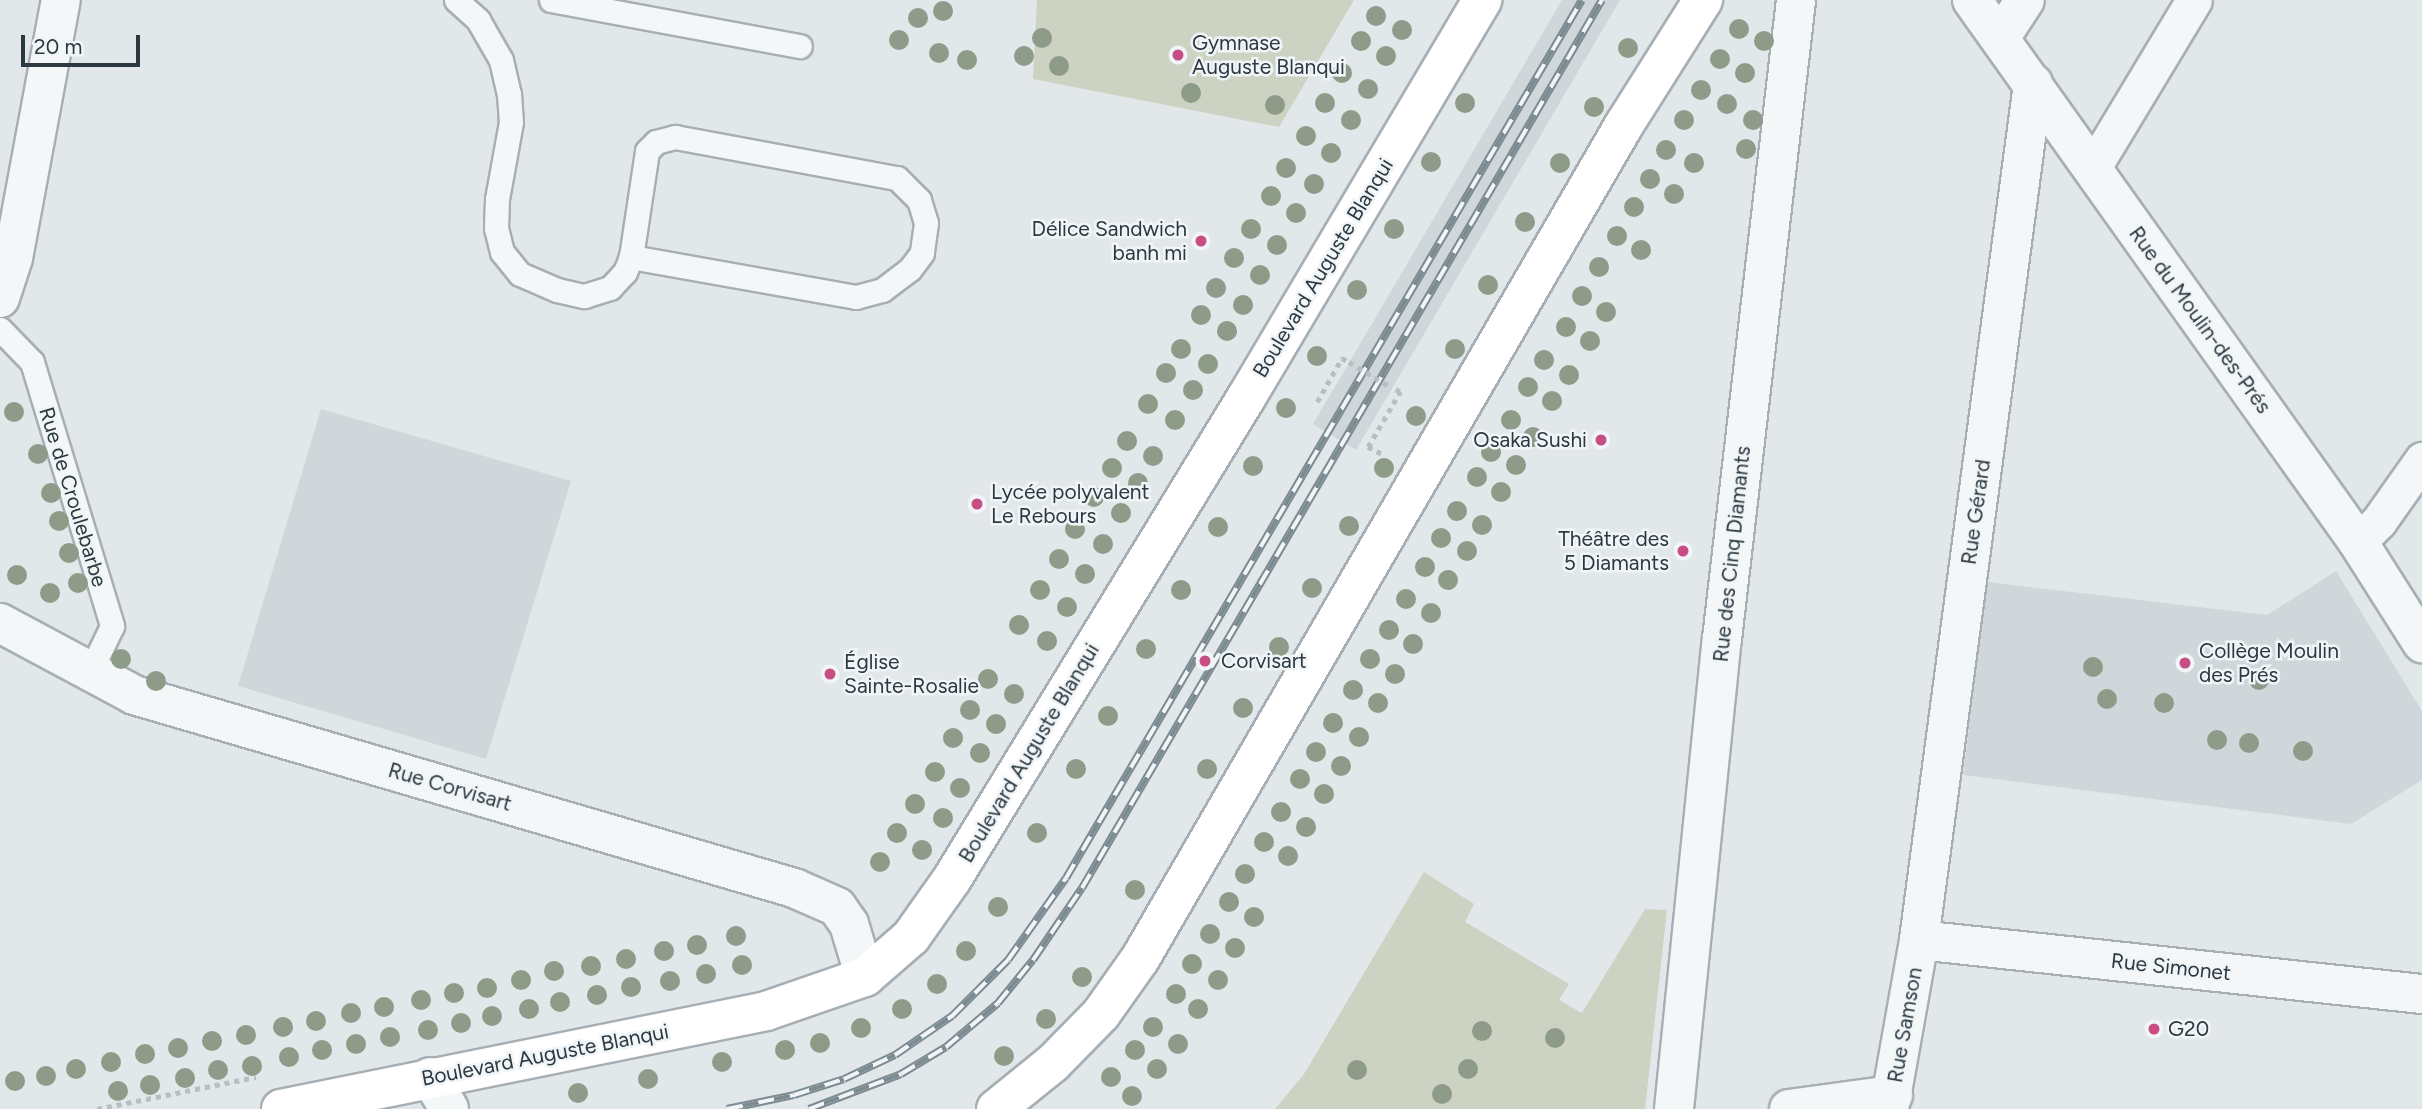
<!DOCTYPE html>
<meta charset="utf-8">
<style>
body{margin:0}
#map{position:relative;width:2422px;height:1109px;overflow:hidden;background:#e2e7ea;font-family:Figtree,sans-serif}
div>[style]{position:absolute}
.built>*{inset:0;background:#d0d7db}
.green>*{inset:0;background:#ccd3c3}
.path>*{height:4.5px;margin-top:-2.25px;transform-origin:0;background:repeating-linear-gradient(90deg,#b8bec1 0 5px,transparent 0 10px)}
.roads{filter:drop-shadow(2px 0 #a7afb4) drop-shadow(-2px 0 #a7afb4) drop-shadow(0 2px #a7afb4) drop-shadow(0 -2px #a7afb4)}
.service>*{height:23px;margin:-11.5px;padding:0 11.5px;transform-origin:11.5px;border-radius:11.5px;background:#f4f7f8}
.pedestrian>*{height:35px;margin:-17.5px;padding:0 17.5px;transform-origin:17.5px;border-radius:17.5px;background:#f4f7f8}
.minor>*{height:38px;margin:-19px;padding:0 19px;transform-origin:19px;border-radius:19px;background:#f4f7f8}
.primary>*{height:38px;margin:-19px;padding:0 19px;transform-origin:19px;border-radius:19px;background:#fff}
.rail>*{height:8px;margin-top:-4px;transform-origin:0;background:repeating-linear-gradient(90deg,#f1f5f7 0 16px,#7c8b92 0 32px);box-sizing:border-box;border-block:2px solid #7c8b92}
.path-bridge>*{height:4.5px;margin-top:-2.25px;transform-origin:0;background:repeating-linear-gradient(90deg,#b8bec1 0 5px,transparent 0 10px)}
.trees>*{width:20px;height:20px;margin:-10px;border-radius:50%;background:#8e9b89}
.dots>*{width:19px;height:19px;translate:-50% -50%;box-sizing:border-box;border:4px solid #f1f5f7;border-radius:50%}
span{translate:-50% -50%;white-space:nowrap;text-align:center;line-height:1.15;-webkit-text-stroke:5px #f1f5f7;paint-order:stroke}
.poi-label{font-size:21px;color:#2b3941}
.left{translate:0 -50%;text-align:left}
.right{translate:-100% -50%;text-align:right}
.street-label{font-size:21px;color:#2b3941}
.scale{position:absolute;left:21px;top:35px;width:119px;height:32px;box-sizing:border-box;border:4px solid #2b3941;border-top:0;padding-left:9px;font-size:21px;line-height:24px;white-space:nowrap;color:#2b3941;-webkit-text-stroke:5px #f1f5f7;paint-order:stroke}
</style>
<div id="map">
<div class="built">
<i style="clip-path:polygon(1562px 0,1620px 0,1356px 450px,1313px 424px)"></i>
<i style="clip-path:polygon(321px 409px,571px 481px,486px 759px,238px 686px)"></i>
<i style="clip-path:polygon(2336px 571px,2422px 711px,2422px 780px,2351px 824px,1963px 775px,1987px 582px,2267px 615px)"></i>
</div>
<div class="green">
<i style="clip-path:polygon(1037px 0,1354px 0,1279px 127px,1033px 79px)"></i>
<i style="clip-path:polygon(1424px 872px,1474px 904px,1465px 922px,1569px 984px,1559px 1000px,1582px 1013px,1645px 909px,1667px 910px,1645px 1109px,1275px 1109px,1304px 1074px)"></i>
</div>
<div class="path">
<i style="left:1317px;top:402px;width:51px;rotate:-60.4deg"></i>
<i style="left:1342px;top:358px;width:8px;rotate:30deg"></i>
<i style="left:1381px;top:454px;width:15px;rotate:-152deg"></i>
<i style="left:1368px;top:447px;width:64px;rotate:-59.8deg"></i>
<i style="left:1400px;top:392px;width:9px;rotate:-153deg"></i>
<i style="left:97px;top:1109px;width:162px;rotate:-11.4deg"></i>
</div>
<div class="roads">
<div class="service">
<i style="left:456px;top:0;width:30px;rotate:42deg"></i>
<i style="left:478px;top:20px;width:46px;rotate:60.1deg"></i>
<i style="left:501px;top:60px;width:35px;rotate:77deg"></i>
<i style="left:509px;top:94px;width:28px;rotate:86deg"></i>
<i style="left:511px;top:122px;width:78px;rotate:100.3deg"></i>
<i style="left:497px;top:199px;width:29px;rotate:92deg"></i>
<i style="left:496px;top:228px;width:25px;rotate:76deg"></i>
<i style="left:502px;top:252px;width:28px;rotate:51deg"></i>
<i style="left:520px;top:274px;width:40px;rotate:23.4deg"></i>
<i style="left:557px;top:290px;width:28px;rotate:13deg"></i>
<i style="left:584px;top:296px;width:27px;rotate:-17deg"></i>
<i style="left:610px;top:288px;width:22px;rotate:-47deg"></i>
<i style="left:625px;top:272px;width:16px;rotate:-68deg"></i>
<i style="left:631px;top:257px;width:107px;rotate:-81.4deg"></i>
<i style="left:647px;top:151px;width:13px;rotate:-45deg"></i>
<i style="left:656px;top:142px;width:20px;rotate:-15deg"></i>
<i style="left:675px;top:137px;width:226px;rotate:10.5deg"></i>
<i style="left:897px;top:178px;width:31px;rotate:45deg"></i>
<i style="left:919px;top:200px;width:24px;rotate:73deg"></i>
<i style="left:926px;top:223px;width:30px;rotate:98deg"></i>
<i style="left:922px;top:253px;width:20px;rotate:127deg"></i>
<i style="left:910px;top:269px;width:35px;rotate:143deg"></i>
<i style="left:882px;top:290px;width:27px;rotate:165deg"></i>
<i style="left:856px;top:297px;width:229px;rotate:-169.9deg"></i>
<i style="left:551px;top:0;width:253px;rotate:10.5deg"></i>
<i style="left:0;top:329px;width:46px;rotate:45.9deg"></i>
<i style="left:32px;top:362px;width:276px;rotate:73.1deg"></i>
<i style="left:112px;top:626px;width:51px;rotate:115.6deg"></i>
</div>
<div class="pedestrian">
<i style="left:2092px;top:169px;width:197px;rotate:-58.9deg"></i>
<i style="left:2358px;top:542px;width:30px;rotate:-45deg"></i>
<i style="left:2379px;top:521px;width:75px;rotate:-54.8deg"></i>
</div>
<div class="minor">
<i style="left:1972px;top:0;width:665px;rotate:54.54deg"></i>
<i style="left:2358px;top:542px;width:120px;rotate:57.6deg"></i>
<i style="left:2000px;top:38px;width:45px;rotate:-56.7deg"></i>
<i style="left:0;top:298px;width:42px;rotate:-72deg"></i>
<i style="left:13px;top:258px;width:262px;rotate:-79.5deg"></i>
<i style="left:0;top:623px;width:152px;rotate:28.2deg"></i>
<i style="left:134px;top:695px;width:688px;rotate:16.3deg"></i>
<i style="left:794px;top:888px;width:47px;rotate:23.8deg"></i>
<i style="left:837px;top:907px;width:21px;rotate:55deg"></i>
<i style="left:849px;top:924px;width:55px;rotate:73.2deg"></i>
<i style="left:1919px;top:940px;width:506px;rotate:6.13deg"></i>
<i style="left:430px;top:1077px;width:37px;rotate:59deg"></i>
<i style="left:1674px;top:1109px;width:472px;rotate:-84.2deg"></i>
<i style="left:1722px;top:639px;width:643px;rotate:-83.39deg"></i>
<i style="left:1789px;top:1109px;width:105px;rotate:-7.7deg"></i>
<i style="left:1889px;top:1109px;width:172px;rotate:-79.9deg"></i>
<i style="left:1919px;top:940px;width:864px;rotate:-82.41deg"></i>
</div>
<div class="primary">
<i style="left:281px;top:1109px;width:495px;rotate:-11.4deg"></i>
<i style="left:766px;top:1011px;width:105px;rotate:-19deg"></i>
<i style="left:865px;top:977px;width:61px;rotate:-41deg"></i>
<i style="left:911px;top:937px;width:71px;rotate:-54.7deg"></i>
<i style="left:952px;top:879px;width:564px;rotate:-58.57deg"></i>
<i style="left:1246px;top:398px;width:463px;rotate:-59.3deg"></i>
<i style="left:996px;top:1109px;width:73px;rotate:-38.9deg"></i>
<i style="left:1053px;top:1063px;width:69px;rotate:-45.6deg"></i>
<i style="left:1101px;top:1014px;width:67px;rotate:-54.7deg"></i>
<i style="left:1140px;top:959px;width:964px;rotate:-59.87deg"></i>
<i style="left:1624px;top:125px;width:148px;rotate:-57.7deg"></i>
</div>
</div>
<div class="rail">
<i style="left:727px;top:1109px;width:68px;rotate:-11.8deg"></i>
<i style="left:794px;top:1095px;width:52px;rotate:-17.7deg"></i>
<i style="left:844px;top:1079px;width:56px;rotate:-25.2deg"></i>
<i style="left:895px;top:1055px;width:69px;rotate:-34.4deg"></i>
<i style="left:952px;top:1016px;width:79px;rotate:-45deg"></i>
<i style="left:1008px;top:960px;width:100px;rotate:-54.7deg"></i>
<i style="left:1066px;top:878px;width:1018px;rotate:-59.56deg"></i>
<i style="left:809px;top:1109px;width:98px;rotate:-20.8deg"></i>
<i style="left:901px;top:1074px;width:52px;rotate:-31deg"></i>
<i style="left:946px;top:1047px;width:68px;rotate:-40.2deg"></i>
<i style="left:998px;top:1003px;width:55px;rotate:-50.9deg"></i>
<i style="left:1033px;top:960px;width:87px;rotate:-55.8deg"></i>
<i style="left:1082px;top:888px;width:1029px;rotate:-59.65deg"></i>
</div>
<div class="path-bridge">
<i style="left:1349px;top:362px;width:50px;rotate:31.2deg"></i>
</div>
<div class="trees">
<i style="left:943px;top:11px"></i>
<i style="left:1376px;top:16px"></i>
<i style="left:918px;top:18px"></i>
<i style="left:1739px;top:29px"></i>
<i style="left:1402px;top:30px"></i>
<i style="left:1042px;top:38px"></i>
<i style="left:899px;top:40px"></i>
<i style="left:1361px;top:41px"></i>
<i style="left:1764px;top:41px"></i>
<i style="left:1628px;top:48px"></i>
<i style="left:939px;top:53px"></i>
<i style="left:1024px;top:56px"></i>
<i style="left:1386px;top:56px"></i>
<i style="left:1720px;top:59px"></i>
<i style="left:967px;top:60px"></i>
<i style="left:1059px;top:66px"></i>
<i style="left:1342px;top:73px"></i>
<i style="left:1745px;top:73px"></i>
<i style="left:1368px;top:89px"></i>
<i style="left:1701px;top:90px"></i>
<i style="left:1191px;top:93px"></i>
<i style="left:1325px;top:103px"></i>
<i style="left:1465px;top:103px"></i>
<i style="left:1727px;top:104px"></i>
<i style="left:1275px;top:105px"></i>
<i style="left:1594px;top:107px"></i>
<i style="left:1351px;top:120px"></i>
<i style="left:1684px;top:120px"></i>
<i style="left:1753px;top:120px"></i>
<i style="left:1306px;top:136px"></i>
<i style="left:1746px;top:149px"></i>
<i style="left:1666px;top:150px"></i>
<i style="left:1331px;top:153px"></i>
<i style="left:1431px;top:162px"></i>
<i style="left:1560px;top:163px"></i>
<i style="left:1694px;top:163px"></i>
<i style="left:1286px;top:168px"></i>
<i style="left:1650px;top:179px"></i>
<i style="left:1314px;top:184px"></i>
<i style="left:1674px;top:194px"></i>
<i style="left:1271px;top:196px"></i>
<i style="left:1634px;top:207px"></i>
<i style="left:1296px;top:213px"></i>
<i style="left:1525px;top:222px"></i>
<i style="left:1251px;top:229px"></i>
<i style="left:1394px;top:229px"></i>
<i style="left:1617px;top:236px"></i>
<i style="left:1277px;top:245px"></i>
<i style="left:1641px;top:250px"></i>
<i style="left:1234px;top:258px"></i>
<i style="left:1599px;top:267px"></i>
<i style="left:1260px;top:275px"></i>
<i style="left:1488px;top:285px"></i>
<i style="left:1216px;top:288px"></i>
<i style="left:1357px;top:290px"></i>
<i style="left:1582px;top:296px"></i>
<i style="left:1243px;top:305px"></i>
<i style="left:1606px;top:312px"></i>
<i style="left:1201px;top:315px"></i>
<i style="left:1566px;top:327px"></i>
<i style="left:1227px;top:331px"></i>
<i style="left:1590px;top:341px"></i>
<i style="left:1181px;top:349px"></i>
<i style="left:1455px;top:349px"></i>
<i style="left:1317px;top:356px"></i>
<i style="left:1544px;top:360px"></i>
<i style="left:1208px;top:364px"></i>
<i style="left:1166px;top:373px"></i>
<i style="left:1569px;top:375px"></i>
<i style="left:1528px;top:387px"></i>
<i style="left:1193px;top:390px"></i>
<i style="left:1552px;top:401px"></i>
<i style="left:1148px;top:404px"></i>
<i style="left:1286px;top:408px"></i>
<i style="left:14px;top:412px"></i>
<i style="left:1416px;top:416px"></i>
<i style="left:1175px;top:420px"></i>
<i style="left:1511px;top:420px"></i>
<i style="left:1533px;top:437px"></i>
<i style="left:1127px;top:441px"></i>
<i style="left:1491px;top:452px"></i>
<i style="left:38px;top:454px"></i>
<i style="left:1153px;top:456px"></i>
<i style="left:1516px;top:465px"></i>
<i style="left:1253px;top:466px"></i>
<i style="left:1112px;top:468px"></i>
<i style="left:1384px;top:468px"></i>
<i style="left:1477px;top:477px"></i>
<i style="left:1138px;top:483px"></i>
<i style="left:1501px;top:492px"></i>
<i style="left:51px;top:493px"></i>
<i style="left:1094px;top:497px"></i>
<i style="left:1457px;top:511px"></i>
<i style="left:1121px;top:513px"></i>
<i style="left:59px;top:521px"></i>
<i style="left:1482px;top:525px"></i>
<i style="left:1349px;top:526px"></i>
<i style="left:1218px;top:527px"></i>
<i style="left:1075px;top:529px"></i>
<i style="left:1441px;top:538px"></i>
<i style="left:1103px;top:544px"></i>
<i style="left:1467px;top:551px"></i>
<i style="left:69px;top:553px"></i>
<i style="left:1059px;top:559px"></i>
<i style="left:1425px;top:567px"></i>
<i style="left:1085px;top:574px"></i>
<i style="left:17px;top:575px"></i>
<i style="left:1448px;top:580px"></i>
<i style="left:78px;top:583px"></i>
<i style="left:1312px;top:588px"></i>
<i style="left:1040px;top:590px"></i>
<i style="left:1181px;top:590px"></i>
<i style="left:50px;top:593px"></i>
<i style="left:1406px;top:599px"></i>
<i style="left:1067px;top:607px"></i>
<i style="left:1431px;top:613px"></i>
<i style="left:1019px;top:625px"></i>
<i style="left:1389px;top:630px"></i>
<i style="left:1047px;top:641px"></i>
<i style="left:1413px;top:644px"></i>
<i style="left:1279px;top:647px"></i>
<i style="left:1146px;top:649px"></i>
<i style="left:121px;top:659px"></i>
<i style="left:1370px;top:659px"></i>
<i style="left:2093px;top:667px"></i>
<i style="left:1395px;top:674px"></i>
<i style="left:988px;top:679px"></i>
<i style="left:2259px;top:680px"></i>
<i style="left:156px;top:681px"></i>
<i style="left:1353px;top:690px"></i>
<i style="left:1014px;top:694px"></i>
<i style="left:2107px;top:699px"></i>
<i style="left:1378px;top:703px"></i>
<i style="left:2164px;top:703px"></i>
<i style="left:1243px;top:708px"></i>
<i style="left:970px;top:710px"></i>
<i style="left:1108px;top:716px"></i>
<i style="left:1333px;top:723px"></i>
<i style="left:996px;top:724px"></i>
<i style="left:1359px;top:737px"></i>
<i style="left:953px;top:738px"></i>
<i style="left:2217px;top:740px"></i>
<i style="left:2249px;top:743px"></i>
<i style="left:2303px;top:751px"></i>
<i style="left:1316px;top:752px"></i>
<i style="left:980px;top:753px"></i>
<i style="left:1341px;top:766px"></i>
<i style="left:1076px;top:769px"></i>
<i style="left:1207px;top:769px"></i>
<i style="left:935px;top:772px"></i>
<i style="left:1300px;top:779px"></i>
<i style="left:960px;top:788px"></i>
<i style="left:1324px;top:794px"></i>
<i style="left:915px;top:804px"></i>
<i style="left:1281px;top:812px"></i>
<i style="left:943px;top:818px"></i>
<i style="left:1306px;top:827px"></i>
<i style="left:897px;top:833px"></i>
<i style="left:1037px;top:833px"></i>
<i style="left:1264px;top:842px"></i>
<i style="left:922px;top:850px"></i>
<i style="left:1288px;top:856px"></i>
<i style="left:880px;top:862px"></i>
<i style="left:1245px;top:874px"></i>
<i style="left:1135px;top:890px"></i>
<i style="left:1229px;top:902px"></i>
<i style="left:998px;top:907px"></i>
<i style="left:1254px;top:917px"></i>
<i style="left:1210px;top:934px"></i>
<i style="left:736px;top:936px"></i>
<i style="left:697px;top:945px"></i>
<i style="left:1235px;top:948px"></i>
<i style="left:664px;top:951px"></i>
<i style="left:966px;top:951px"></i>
<i style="left:626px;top:959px"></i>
<i style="left:1192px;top:964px"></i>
<i style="left:742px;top:965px"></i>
<i style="left:591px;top:966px"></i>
<i style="left:554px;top:971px"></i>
<i style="left:706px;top:974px"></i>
<i style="left:1082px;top:977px"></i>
<i style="left:521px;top:980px"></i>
<i style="left:1218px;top:980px"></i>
<i style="left:670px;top:981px"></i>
<i style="left:937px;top:984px"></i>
<i style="left:631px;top:987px"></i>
<i style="left:487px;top:988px"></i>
<i style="left:454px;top:993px"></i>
<i style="left:1176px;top:994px"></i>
<i style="left:597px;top:995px"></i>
<i style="left:421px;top:1000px"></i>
<i style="left:560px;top:1002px"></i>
<i style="left:384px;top:1007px"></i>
<i style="left:529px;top:1009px"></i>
<i style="left:902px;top:1009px"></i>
<i style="left:1198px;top:1009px"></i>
<i style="left:351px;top:1013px"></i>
<i style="left:492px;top:1016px"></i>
<i style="left:1046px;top:1019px"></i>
<i style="left:316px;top:1021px"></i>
<i style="left:461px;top:1023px"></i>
<i style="left:283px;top:1027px"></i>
<i style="left:1153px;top:1027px"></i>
<i style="left:861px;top:1028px"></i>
<i style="left:428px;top:1030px"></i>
<i style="left:1482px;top:1031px"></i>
<i style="left:246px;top:1035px"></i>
<i style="left:390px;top:1037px"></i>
<i style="left:1555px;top:1038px"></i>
<i style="left:212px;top:1041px"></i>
<i style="left:820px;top:1043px"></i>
<i style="left:356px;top:1044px"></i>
<i style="left:1178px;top:1044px"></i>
<i style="left:178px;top:1048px"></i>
<i style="left:322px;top:1050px"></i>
<i style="left:785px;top:1050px"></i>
<i style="left:1135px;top:1050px"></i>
<i style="left:145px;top:1054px"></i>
<i style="left:1004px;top:1056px"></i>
<i style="left:289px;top:1057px"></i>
<i style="left:111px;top:1062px"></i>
<i style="left:722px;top:1062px"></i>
<i style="left:252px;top:1066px"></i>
<i style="left:76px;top:1069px"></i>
<i style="left:1157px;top:1069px"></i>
<i style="left:1468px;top:1069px"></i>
<i style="left:218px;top:1070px"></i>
<i style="left:1357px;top:1070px"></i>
<i style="left:46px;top:1076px"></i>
<i style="left:1111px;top:1077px"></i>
<i style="left:185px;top:1078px"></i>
<i style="left:648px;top:1079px"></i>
<i style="left:15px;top:1081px"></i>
<i style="left:150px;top:1085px"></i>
<i style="left:118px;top:1091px"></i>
<i style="left:578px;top:1093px"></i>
<i style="left:1442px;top:1094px"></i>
<i style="left:1132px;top:1096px"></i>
</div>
<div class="dots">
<i style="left:1178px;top:55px;background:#c84d84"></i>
<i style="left:1201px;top:241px;background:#c84d84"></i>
<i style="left:1601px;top:440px;background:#c84d84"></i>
<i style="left:977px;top:504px;background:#c84d84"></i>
<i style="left:1683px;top:551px;background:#c84d84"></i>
<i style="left:1205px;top:661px;background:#c84d84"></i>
<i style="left:2185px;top:663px;background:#c84d84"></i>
<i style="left:830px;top:674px;background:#c84d84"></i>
<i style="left:2154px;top:1029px;background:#c84d84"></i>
</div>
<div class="poi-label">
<span class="left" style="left:1192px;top:55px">Gymnase<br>Auguste Blanqui</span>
<span class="right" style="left:1187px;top:241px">Délice Sandwich<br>banh mi</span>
<span class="right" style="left:1587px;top:440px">Osaka Sushi</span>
<span class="left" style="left:991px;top:504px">Lycée polyvalent<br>Le Rebours</span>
<span class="right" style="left:1669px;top:551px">Théâtre des<br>5 Diamants</span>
<span class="left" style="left:2199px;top:663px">Collège Moulin<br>des Prés</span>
<span class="left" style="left:1221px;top:661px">Corvisart</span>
<span class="left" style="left:844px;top:674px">Église<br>Sainte-Rosalie</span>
<span class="left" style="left:2168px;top:1029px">G20</span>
</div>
<div class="street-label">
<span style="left:1323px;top:268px;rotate:-59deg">Boulevard Auguste Blanqui</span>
<span style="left:2200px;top:320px;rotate:54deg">Rue du Moulin-des-Prés</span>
<span style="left:73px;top:497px;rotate:73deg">Rue de Croulebarbe</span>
<span style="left:1976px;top:512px;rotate:-82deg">Rue Gérard</span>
<span style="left:1732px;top:554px;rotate:-84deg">Rue des Cinq Diamants</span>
<span style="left:1029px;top:753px;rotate:-59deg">Boulevard Auguste Blanqui</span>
<span style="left:450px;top:787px;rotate:16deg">Rue Corvisart</span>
<span style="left:2171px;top:967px;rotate:6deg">Rue Simonet</span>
<span style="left:1905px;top:1025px;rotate:-80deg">Rue Samson</span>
<span style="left:545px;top:1055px;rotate:-11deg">Boulevard Auguste Blanqui</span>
</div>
<div class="scale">20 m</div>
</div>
